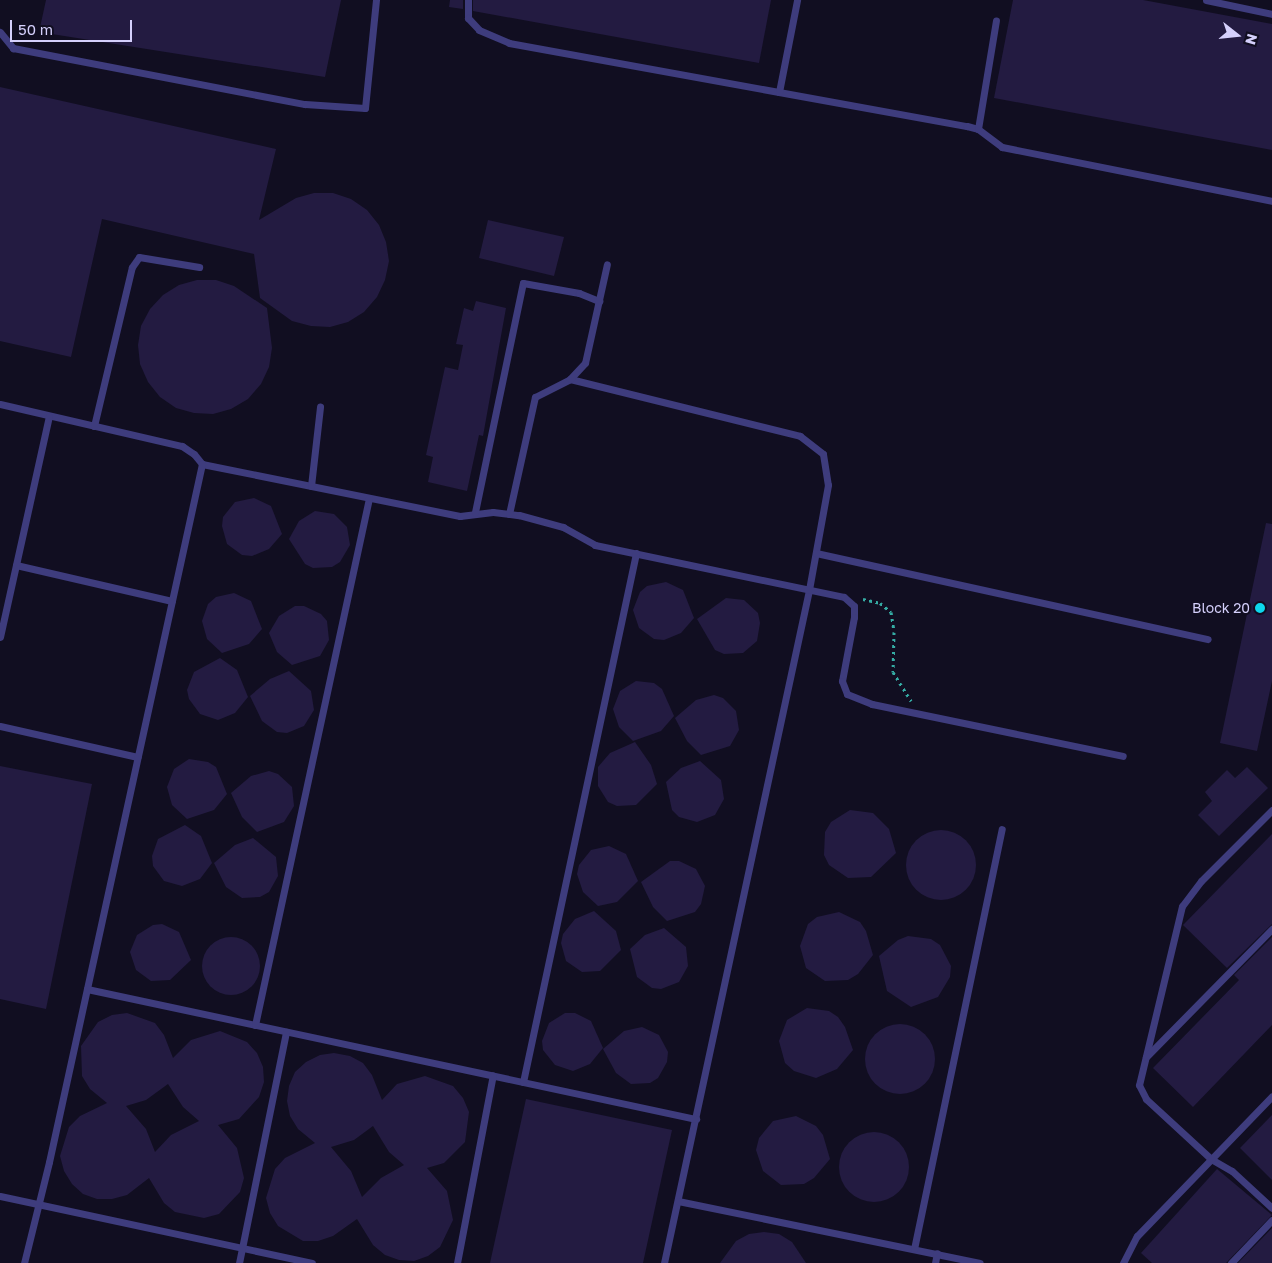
<!DOCTYPE html>
<style>
body{margin:0}
#map{position:relative;width:1272px;height:1263px;overflow:hidden;background:#110e21;font-family:"Golos Text",sans-serif}
div>[style]{position:absolute}
.building>*{inset:0;background:#231b41}
.round{border-radius:50%}
.path>*{height:3px;margin-top:-1.5px;transform-origin:0;background:repeating-linear-gradient(90deg,#35aca4 0 2.5px,transparent 0 6.5px)}
.lane>*{height:7px;margin:-3.5px;padding:0 3.5px;transform-origin:3.5px;border-radius:3.5px;background:#3e3c7d}
.dots>*{width:14px;height:14px;translate:-50% -50%;box-sizing:border-box;border:2px solid #110e21;border-radius:50%}
span{translate:-50% -50%;white-space:nowrap;text-align:center;line-height:1.15;-webkit-text-stroke:4.5px #110e21;paint-order:stroke}
.poi-label{font-size:14px;color:#d5d0fc}
.right{translate:-100% -50%;text-align:right}
.north{position:absolute;left:1212px;top:10px;width:50px;height:50px;-webkit-text-stroke:4px #110e21;paint-order:stroke;rotate:106deg;font-size:14px;font-weight:700;line-height:20px;text-align:center;color:#d5d0fc}
.north::after{content:'';display:block;margin:auto;width:18px;height:22px;background:#d5d0fc;clip-path:polygon(50% 0,100% 100%,50% 72%,0 100%)}
.scale{position:absolute;left:10px;top:20px;width:122px;height:22px;box-sizing:border-box;border:2px solid #d5d0fc;border-top:0;padding-left:6px;font-size:15px;line-height:18px;white-space:nowrap;color:#d5d0fc;-webkit-text-stroke:4px #110e21;paint-order:stroke}
</style>
<div id="map">
<div class="building">
<i style="clip-path:polygon(46px 0,341px 0,325px 77px,39px 32px)"></i>
<i style="clip-path:polygon(450px 0,463px 0,463px 9px,449px 7px)"></i>
<i style="clip-path:polygon(473px 0,771px 0,759px 63px,473px 11px)"></i>
<i style="clip-path:polygon(1013px 0,1143px 0,1272px 24px,1272px 150px,994px 98px)"></i>
<i style="clip-path:polygon(0 87px,276px 149px,259px 220px,296px 198px,314px 193px,333px 193px,351px 199px,367px 210px,379px 225px,386px 242px,389px 261px,385px 280px,377px 297px,364px 312px,348px 322px,330px 327px,311px 326px,292px 321px,260px 298px,254px 254px,102px 219px,71px 357px,0 341px)"></i>
<i style="clip-path:polygon(488px 220px,564px 237px,554px 276px,479px 258px)"></i>
<i style="clip-path:polygon(197px 280px,216px 280px,234px 286px,267px 308px,272px 348px,269px 367px,261px 384px,248px 399px,231px 409px,213px 414px,194px 413px,176px 408px,160px 397px,148px 382px,140px 364px,138px 345px,141px 326px,150px 309px,163px 295px,179px 285px)"></i>
<i style="clip-path:polygon(476px 301px,506px 308px,483px 436px,479px 435px,467px 491px,428px 482px,433px 457px,426px 455px,445px 367px,458px 370px,463px 345px,456px 344px,464px 308px,473px 311px)"></i>
<i style="clip-path:polygon(254px 498px,271px 506px,282px 534px,269px 549px,252px 556px,242px 555px,227px 544px,222px 526px,223px 517px,235px 502px)"></i>
<i style="clip-path:polygon(315px 511px,334px 514px,347px 527px,350px 545px,340px 562px,332px 567px,313px 568px,305px 564px,289px 539px,299px 521px)"></i>
<i style="clip-path:polygon(1266px 523px,1272px 524px,1272px 681px,1257px 751px,1220px 743px)"></i>
<i style="clip-path:polygon(666px 582px,683px 590px,694px 618px,681px 633px,664px 640px,654px 639px,639px 628px,633px 610px,640px 592px,647px 586px)"></i>
<i style="clip-path:polygon(234px 593px,251px 601px,262px 629px,249px 644px,222px 653px,207px 639px,202px 621px,208px 604px,216px 597px)"></i>
<i style="clip-path:polygon(726px 598px,744px 600px,758px 613px,760px 623px,757px 641px,743px 653px,724px 654px,715px 650px,697px 619px)"></i>
<i style="clip-path:polygon(295px 606px,304px 606px,321px 614px,327px 621px,329px 640px,320px 656px,292px 665px,277px 652px,269px 633px,279px 616px)"></i>
<i style="clip-path:polygon(220px 658px,237px 670px,248px 697px,235px 713px,218px 720px,200px 714px,189px 699px,187px 690px,194px 672px)"></i>
<i style="clip-path:polygon(289px 671px,311px 691px,314px 710px,304px 726px,287px 733px,277px 732px,262px 721px,250px 696px,270px 679px)"></i>
<i style="clip-path:polygon(636px 681px,654px 683px,662px 689px,674px 716px,661px 731px,633px 741px,619px 727px,613px 709px,620px 691px)"></i>
<i style="clip-path:polygon(714px 695px,723px 698px,736px 711px,739px 730px,730px 746px,701px 755px,687px 741px,675px 718px,696px 700px)"></i>
<i style="clip-path:polygon(635px 742px,651px 765px,657px 784px,636px 805px,617px 806px,608px 802px,598px 786px,598px 767px,610px 753px)"></i>
<i style="clip-path:polygon(189px 759px,208px 762px,216px 767px,227px 794px,214px 810px,187px 819px,172px 805px,167px 787px,174px 769px)"></i>
<i style="clip-path:polygon(700px 761px,721px 780px,724px 799px,715px 815px,697px 822px,679px 817px,672px 810px,666px 782px,681px 768px)"></i>
<i style="clip-path:polygon(0 766px,92px 784px,46px 1009px,0 999px)"></i>
<i style="clip-path:polygon(1247px 767px,1268px 788px,1219px 836px,1198px 815px,1212px 801px,1205px 792px,1227px 770px,1235px 778px)"></i>
<i style="clip-path:polygon(269px 771px,278px 774px,292px 787px,294px 806px,284px 822px,257px 832px,242px 817px,231px 793px,251px 776px)"></i>
<i style="clip-path:polygon(850px 810px,873px 813px,889px 829px,896px 853px,871px 877px,848px 878px,829px 865px,824px 855px,825px 832px,831px 822px)"></i>
<i style="clip-path:polygon(185px 825px,201px 836px,212px 863px,200px 879px,182px 886px,164px 881px,153px 866px,152px 856px,158px 839px)"></i>
<i class="round" style="left:906px;top:830px;width:70px;height:70px"></i>
<i style="clip-path:polygon(1272px 834px,1272px 924px,1227px 968px,1183px 925px)"></i>
<i style="clip-path:polygon(253px 838px,276px 857px,278px 876px,269px 892px,260px 897px,242px 898px,226px 887px,214px 863px,235px 845px)"></i>
<i style="clip-path:polygon(609px 846px,626px 854px,638px 881px,617px 902px,598px 906px,583px 892px,577px 874px,579px 865px,591px 850px)"></i>
<i style="clip-path:polygon(670px 861px,679px 861px,696px 869px,705px 886px,701px 904px,695px 912px,667px 921px,653px 907px,641px 882px)"></i>
<i style="clip-path:polygon(594px 911px,616px 931px,621px 950px,600px 971px,582px 972px,566px 961px,561px 943px,563px 934px,575px 919px)"></i>
<i style="clip-path:polygon(839px 912px,860px 922px,866px 931px,873px 955px,858px 974px,848px 980px,825px 981px,806px 968px,800px 946px,808px 924px,817px 917px)"></i>
<i style="clip-path:polygon(162px 924px,179px 932px,191px 960px,170px 980px,151px 981px,136px 970px,130px 952px,137px 935px,153px 925px)"></i>
<i style="clip-path:polygon(664px 928px,686px 947px,688px 966px,679px 982px,661px 989px,652px 988px,637px 977px,630px 949px,645px 935px)"></i>
<i style="clip-path:polygon(908px 936px,931px 939px,940px 945px,951px 966px,950px 977px,938px 997px,911px 1007px,887px 991px,879px 956px,898px 940px)"></i>
<i style="clip-path:polygon(1272px 937px,1272px 1025px,1193px 1107px,1153px 1068px,1239px 980px,1234px 975px)"></i>
<i class="round" style="left:202px;top:937px;width:58px;height:58px"></i>
<i style="clip-path:polygon(807px 1008px,829px 1011px,838px 1017px,845px 1027px,853px 1050px,837px 1069px,816px 1078px,794px 1071px,785px 1063px,779px 1041px,787px 1020px)"></i>
<i style="clip-path:polygon(evenodd,127px 1013px,155px 1023px,164px 1035px,173px 1058px,191px 1040px,220px 1031px,247px 1042px,257px 1053px,263px 1067px,264px 1082px,259px 1097px,239px 1119px,218px 1125px,237px 1148px,244px 1178px,240px 1192px,219px 1214px,204px 1218px,175px 1212px,164px 1203px,149px 1178px,127px 1195px,112px 1199px,97px 1199px,83px 1194px,72px 1184px,64px 1171px,60px 1156px,69px 1127px,80px 1116px,107px 1103px,90px 1089px,82px 1076px,81px 1046px,98px 1022px,112px 1015px,127px 1013px,168px 1084px,183px 1107px,199px 1121px,171px 1135px,155px 1152px,146px 1129px,126px 1106px,146px 1100px,168px 1084px)"></i>
<i style="clip-path:polygon(565px 1013px,575px 1013px,591px 1021px,603px 1048px,590px 1064px,573px 1071px,555px 1065px,543px 1050px,542px 1041px,549px 1023px)"></i>
<i class="round" style="left:865px;top:1024px;width:70px;height:70px"></i>
<i style="clip-path:polygon(642px 1027px,659px 1035px,668px 1052px,667px 1062px,658px 1078px,650px 1083px,631px 1084px,616px 1073px,603px 1049px,624px 1031px)"></i>
<i style="clip-path:polygon(evenodd,334px 1053px,350px 1056px,363px 1063px,372px 1075px,382px 1100px,397px 1084px,425px 1076px,453px 1086px,463px 1098px,469px 1112px,465px 1142px,444px 1163px,427px 1168px,447px 1191px,453px 1220px,440px 1247px,428px 1256px,414px 1261px,399px 1260px,385px 1255px,373px 1245px,357px 1219px,333px 1236px,318px 1241px,303px 1241px,278px 1226px,270px 1213px,266px 1198px,275px 1169px,285px 1158px,315px 1143px,298px 1129px,290px 1116px,287px 1101px,289px 1086px,295px 1072px,306px 1062px,320px 1055px,334px 1053px,373px 1126px,389px 1152px,404px 1165px,381px 1178px,362px 1197px,351px 1171px,331px 1147px,354px 1140px,373px 1126px)"></i>
<i style="clip-path:polygon(526px 1099px,672px 1130px,643px 1263px,490px 1263px)"></i>
<i style="clip-path:polygon(1272px 1115px,1272px 1180px,1240px 1148px)"></i>
<i style="clip-path:polygon(796px 1116px,816px 1126px,823px 1135px,830px 1159px,814px 1178px,804px 1184px,781px 1185px,763px 1171px,756px 1150px,759px 1138px,773px 1121px)"></i>
<i class="round" style="left:839px;top:1132px;width:70px;height:70px"></i>
<i style="clip-path:polygon(1217px 1169px,1272px 1215px,1226px 1263px,1152px 1263px,1141px 1253px)"></i>
<i style="clip-path:polygon(1272px 1228px,1272px 1263px,1238px 1263px)"></i>
<i style="clip-path:polygon(764px 1232px,779px 1234px,792px 1242px,806px 1263px,720px 1263px,736px 1241px,749px 1234px)"></i>
</div>
<div class="path">
<i style="left:863px;top:599px;width:17px;rotate:13deg"></i>
<i style="left:880px;top:603px;width:14px;rotate:39deg"></i>
<i style="left:891px;top:612px;width:20px;rotate:81deg"></i>
<i style="left:894px;top:632px;width:40px;rotate:91.4deg"></i>
<i style="left:893px;top:672px;width:34px;rotate:58deg"></i>
</div>
<div class="lane">
<i style="left:468px;top:0;width:18px;rotate:90deg"></i>
<i style="left:468px;top:18px;width:16px;rotate:47deg"></i>
<i style="left:479px;top:30px;width:33px;rotate:23deg"></i>
<i style="left:509px;top:43px;width:465px;rotate:10.3deg"></i>
<i style="left:967px;top:126px;width:11px;rotate:15deg"></i>
<i style="left:978px;top:129px;width:30px;rotate:37deg"></i>
<i style="left:1002px;top:147px;width:275px;rotate:11.3deg"></i>
<i style="left:1206px;top:0;width:67px;rotate:12deg"></i>
<i style="left:0;top:32px;width:21px;rotate:51deg"></i>
<i style="left:13px;top:48px;width:297px;rotate:10.9deg"></i>
<i style="left:305px;top:104px;width:60px;rotate:3.8deg"></i>
<i style="left:365px;top:108px;width:109px;rotate:-84.2deg"></i>
<i style="left:779px;top:92px;width:94px;rotate:-78.9deg"></i>
<i style="left:978px;top:129px;width:110px;rotate:-80.6deg"></i>
<i style="left:570px;top:379px;width:237px;rotate:13.9deg"></i>
<i style="left:800px;top:436px;width:29px;rotate:38deg"></i>
<i style="left:823px;top:454px;width:31px;rotate:81deg"></i>
<i style="left:828px;top:485px;width:107px;rotate:100.3deg"></i>
<i style="left:809px;top:590px;width:688px;rotate:102.16deg"></i>
<i style="left:0;top:404px;width:187px;rotate:13deg"></i>
<i style="left:182px;top:446px;width:14px;rotate:34deg"></i>
<i style="left:194px;top:454px;width:13px;rotate:51deg"></i>
<i style="left:202px;top:464px;width:263px;rotate:11.4deg"></i>
<i style="left:460px;top:516px;width:33px;rotate:-7deg"></i>
<i style="left:493px;top:512px;width:26px;rotate:7deg"></i>
<i style="left:519px;top:515px;width:46px;rotate:15.3deg"></i>
<i style="left:563px;top:527px;width:37px;rotate:29deg"></i>
<i style="left:595px;top:545px;width:254px;rotate:11.8deg"></i>
<i style="left:844px;top:597px;width:13px;rotate:42deg"></i>
<i style="left:854px;top:606px;width:11px;rotate:90deg"></i>
<i style="left:854px;top:617px;width:65px;rotate:100.6deg"></i>
<i style="left:842px;top:681px;width:14px;rotate:69deg"></i>
<i style="left:847px;top:694px;width:27px;rotate:22deg"></i>
<i style="left:872px;top:704px;width:256px;rotate:11.7deg"></i>
<i style="left:94px;top:426px;width:163px;rotate:-76.6deg"></i>
<i style="left:132px;top:267px;width:12px;rotate:-55deg"></i>
<i style="left:139px;top:257px;width:61px;rotate:9.5deg"></i>
<i style="left:311px;top:486px;width:80px;rotate:-83.5deg"></i>
<i style="left:475px;top:512px;width:234px;rotate:-78.2deg"></i>
<i style="left:523px;top:283px;width:57px;rotate:10.1deg"></i>
<i style="left:579px;top:293px;width:22px;rotate:22deg"></i>
<i style="left:509px;top:514px;width:120px;rotate:-77.5deg"></i>
<i style="left:535px;top:397px;width:39px;rotate:-27deg"></i>
<i style="left:570px;top:379px;width:22px;rotate:-47deg"></i>
<i style="left:585px;top:363px;width:101px;rotate:-77.5deg"></i>
<i style="left:816px;top:553px;width:401px;rotate:12.4deg"></i>
<i style="left:16px;top:565px;width:160px;rotate:13deg"></i>
<i style="left:0;top:637px;width:226px;rotate:-77.5deg"></i>
<i style="left:0;top:726px;width:141px;rotate:12.7deg"></i>
<i style="left:1272px;top:810px;width:100px;rotate:135deg"></i>
<i style="left:1201px;top:881px;width:31px;rotate:127deg"></i>
<i style="left:1182px;top:906px;width:184px;rotate:103.5deg"></i>
<i style="left:1139px;top:1085px;width:16px;rotate:63deg"></i>
<i style="left:1146px;top:1099px;width:88px;rotate:42.7deg"></i>
<i style="left:1211px;top:1159px;width:24px;rotate:30deg"></i>
<i style="left:1232px;top:1171px;width:54px;rotate:42.8deg"></i>
<i style="left:87px;top:989px;width:623px;rotate:12.05deg"></i>
<i style="left:255px;top:1025px;width:539px;rotate:-77.79deg"></i>
<i style="left:1146px;top:1057px;width:180px;rotate:-45.5deg"></i>
<i style="left:523px;top:1082px;width:541px;rotate:-77.94deg"></i>
<i style="left:0;top:1196px;width:319px;rotate:12.1deg"></i>
<i style="left:678px;top:1201px;width:308px;rotate:11.6deg"></i>
<i style="left:914px;top:1249px;width:429px;rotate:-78.2deg"></i>
<i style="left:24px;top:1263px;width:104px;rotate:-76.1deg"></i>
<i style="left:49px;top:1162px;width:715px;rotate:-77.64deg"></i>
<i style="left:239px;top:1263px;width:236px;rotate:-78.5deg"></i>
<i style="left:457px;top:1263px;width:191px;rotate:-79.2deg"></i>
<i style="left:935px;top:1263px;width:10px;rotate:-79deg"></i>
<i style="left:1123px;top:1263px;width:30px;rotate:-63deg"></i>
<i style="left:1137px;top:1236px;width:194px;rotate:-46deg"></i>
<i style="left:1231px;top:1263px;width:59px;rotate:-46.4deg"></i>
</div>
<div class="dots">
<i style="left:1260px;top:608px;background:#0dd7ec"></i>
</div>
<div class="poi-label">
<span class="right" style="left:1250px;top:608px">Block 20</span>
</div>
<div class="north">N</div>
<div class="scale">50 m</div>
</div>
